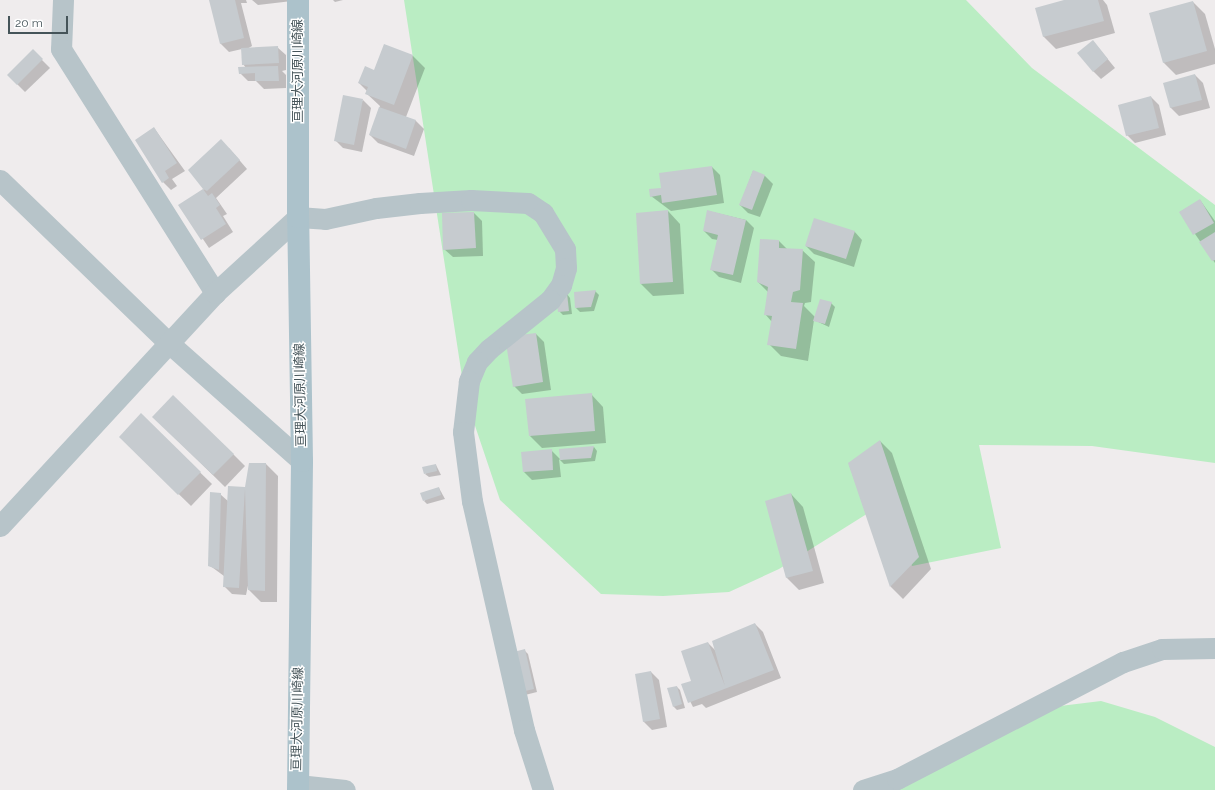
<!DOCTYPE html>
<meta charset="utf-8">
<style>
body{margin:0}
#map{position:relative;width:1215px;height:790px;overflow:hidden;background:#efeced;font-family:Raleway,"Noto Sans JP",sans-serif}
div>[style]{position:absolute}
.green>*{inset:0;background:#baedc3}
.shadow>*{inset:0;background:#0003}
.building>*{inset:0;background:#c6cbcf}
.minor>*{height:21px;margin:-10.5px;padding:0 10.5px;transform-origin:10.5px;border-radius:10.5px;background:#b7c4c9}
.major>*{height:22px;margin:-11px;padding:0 11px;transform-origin:11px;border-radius:11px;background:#acc2cb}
span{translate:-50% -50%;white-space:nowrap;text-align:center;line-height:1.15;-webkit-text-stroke:3px #fff;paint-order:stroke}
.street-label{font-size:13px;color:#455459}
.scale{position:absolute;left:8px;top:16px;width:60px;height:18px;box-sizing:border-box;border:2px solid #455459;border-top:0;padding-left:5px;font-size:12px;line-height:14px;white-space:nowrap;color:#455459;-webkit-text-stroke:3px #fff;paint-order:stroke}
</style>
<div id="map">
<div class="green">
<i style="clip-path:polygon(404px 0,966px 0,1032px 68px,1215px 205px,1215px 463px,1092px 446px,979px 445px,1001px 548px,912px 566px,897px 495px,779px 569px,729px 592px,663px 596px,601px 594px,500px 500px,465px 396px)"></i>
<i style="clip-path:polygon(1101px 701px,1155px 717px,1215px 747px,1215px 790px,885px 790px,1052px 707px)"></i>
</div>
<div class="shadow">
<i style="clip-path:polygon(211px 0,246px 0,247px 3px,241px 3px,252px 46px,247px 49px,277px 47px,286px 55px,286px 70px,282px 71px,286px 75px,286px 88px,264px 89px,256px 81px,248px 81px,240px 73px,246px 68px,243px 64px,242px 49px,229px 52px,221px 44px)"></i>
<i style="clip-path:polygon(252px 0,292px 0,292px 1px,258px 5px)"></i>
<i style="clip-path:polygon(333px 0,343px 0,335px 2px)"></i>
<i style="clip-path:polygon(1068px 0,1103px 0,1107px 5px,1115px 33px,1056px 49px,1044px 37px,1036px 9px)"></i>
<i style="clip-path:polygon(1193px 2px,1205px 14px,1215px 49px,1215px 64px,1176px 75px,1164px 63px,1150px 14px)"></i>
<i style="clip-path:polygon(1093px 41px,1115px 68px,1101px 79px,1093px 71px)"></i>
<i style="clip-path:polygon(385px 46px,413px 56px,425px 68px,406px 117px,416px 121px,424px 129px,414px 156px,378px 143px,370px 135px,380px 106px,366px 93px,367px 91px,359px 83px,375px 71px)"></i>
<i style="clip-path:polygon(33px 51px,50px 68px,25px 92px,8px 75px)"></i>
<i style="clip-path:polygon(1195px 75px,1203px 83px,1210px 108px,1179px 116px,1171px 108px,1165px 84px)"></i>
<i style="clip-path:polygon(1151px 97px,1159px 105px,1166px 135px,1135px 143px,1127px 135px)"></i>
<i style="clip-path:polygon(363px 100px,371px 108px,362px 152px,343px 148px,335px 140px)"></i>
<i style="clip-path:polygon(154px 128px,185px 171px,172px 179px,177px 186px,171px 190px,163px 182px)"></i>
<i style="clip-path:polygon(229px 148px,247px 169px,216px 198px,227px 214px,223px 216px,233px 232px,209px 248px,180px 205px,204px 189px)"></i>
<i style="clip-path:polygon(712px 167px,720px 175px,724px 203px,671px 211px,651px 196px)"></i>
<i style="clip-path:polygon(753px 171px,765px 176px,773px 184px,760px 217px,748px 213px,740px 205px)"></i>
<i style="clip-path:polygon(1200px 200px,1215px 221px,1215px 263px,1180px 212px)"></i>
<i style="clip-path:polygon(668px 211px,680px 224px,684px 294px,653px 296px,641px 284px)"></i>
<i style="clip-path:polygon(708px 211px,746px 220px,754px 228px,741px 283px,719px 277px,711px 269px,718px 240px,712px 239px,704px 231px)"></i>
<i style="clip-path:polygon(474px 213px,482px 221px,483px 256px,453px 257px,444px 249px)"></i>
<i style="clip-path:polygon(854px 231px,862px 240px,854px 267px,814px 254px,806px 246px)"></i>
<i style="clip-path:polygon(779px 241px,787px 249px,802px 250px,815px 262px,811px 302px,805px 303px,804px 306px,815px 317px,831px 303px,835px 307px,829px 327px,814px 320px,808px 361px,781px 356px,769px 344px,772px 322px,765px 314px,768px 292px,758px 282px)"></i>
<i style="clip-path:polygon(595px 291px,599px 295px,594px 311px,580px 312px,576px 308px)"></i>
<i style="clip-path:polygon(567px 294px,570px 298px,572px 314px,563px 315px,559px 311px)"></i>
<i style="clip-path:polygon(536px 334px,544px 342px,551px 390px,522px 394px,514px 386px)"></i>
<i style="clip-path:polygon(591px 394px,603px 407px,606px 443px,542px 448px,530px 436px)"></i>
<i style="clip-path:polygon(141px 415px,212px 484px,191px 506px,120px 437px)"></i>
<i style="clip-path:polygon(166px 429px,233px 454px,245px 466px,225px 487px)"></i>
<i style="clip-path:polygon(880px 441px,892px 453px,931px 569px,903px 599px,891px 587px,849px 464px)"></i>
<i style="clip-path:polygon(594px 447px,597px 451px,595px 461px,564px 464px,559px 459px,561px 477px,532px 480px,524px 472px,551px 450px,561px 460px)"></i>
<i style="clip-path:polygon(266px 464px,278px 476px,277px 602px,261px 602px,249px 590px,249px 581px,246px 595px,232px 594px,224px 586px,224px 576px,209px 565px,220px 494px,229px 502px,245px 488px)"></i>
<i style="clip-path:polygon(436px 465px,441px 475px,429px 477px,425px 474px)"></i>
<i style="clip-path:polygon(439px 488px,445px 499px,427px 504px,424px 501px)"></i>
<i style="clip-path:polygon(791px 494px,803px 507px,824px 583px,799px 590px,787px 578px)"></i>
<i style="clip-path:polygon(755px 624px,763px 632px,781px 678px,706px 708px,702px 704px,693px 707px,682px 685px,693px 685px,708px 643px,716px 651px)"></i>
<i style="clip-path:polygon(525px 651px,528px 654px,537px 692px,521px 696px)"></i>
<i style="clip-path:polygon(651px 672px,659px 680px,667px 727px,652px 730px,644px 722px,636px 675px)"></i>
<i style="clip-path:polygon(677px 687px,680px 690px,685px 708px,677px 710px,674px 707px)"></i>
</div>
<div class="building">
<i style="clip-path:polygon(209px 0,235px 0,244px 38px,220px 44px)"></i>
<i style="clip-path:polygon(1064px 0,1098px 0,1104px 21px,1043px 37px,1035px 8px)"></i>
<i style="clip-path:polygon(1193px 1px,1207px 51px,1163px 63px,1149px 13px)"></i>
<i style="clip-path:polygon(1093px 40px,1108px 59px,1093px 72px,1077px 53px)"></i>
<i style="clip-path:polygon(384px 44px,413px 55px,394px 105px,365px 94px,368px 87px,358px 83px,365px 66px,374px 70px)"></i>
<i style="clip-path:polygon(278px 46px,279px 63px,242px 65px,241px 48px)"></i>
<i style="clip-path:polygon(33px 49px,43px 59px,17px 85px,7px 75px)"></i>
<i style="clip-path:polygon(278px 66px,279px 81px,255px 81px,255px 73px,239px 74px,238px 67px)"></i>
<i style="clip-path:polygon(1195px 74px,1202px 100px,1170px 108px,1163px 83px)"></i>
<i style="clip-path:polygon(343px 95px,363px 99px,354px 145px,334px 141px)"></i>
<i style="clip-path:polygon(1151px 96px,1159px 128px,1126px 136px,1118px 105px)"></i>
<i style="clip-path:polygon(379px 107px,416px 120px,406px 149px,369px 135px)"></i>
<i style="clip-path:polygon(154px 127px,177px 163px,165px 171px,169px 178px,162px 183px,135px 140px)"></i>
<i style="clip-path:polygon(221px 139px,240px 160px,207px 191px,203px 189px,188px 170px)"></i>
<i style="clip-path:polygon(712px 166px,717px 195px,662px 203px,661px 195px,650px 197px,649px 189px,661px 188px,659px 173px)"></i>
<i style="clip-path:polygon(753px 170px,765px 175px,752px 210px,739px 205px)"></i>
<i style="clip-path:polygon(203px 189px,208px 196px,212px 193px,220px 205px,216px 208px,226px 224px,201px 240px,178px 205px)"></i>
<i style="clip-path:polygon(1200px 199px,1214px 223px,1193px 235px,1179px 212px)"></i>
<i style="clip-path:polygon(668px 210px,673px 282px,640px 284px,636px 213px)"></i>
<i style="clip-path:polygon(707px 210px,746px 220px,733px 275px,710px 270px,718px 235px,703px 231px)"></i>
<i style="clip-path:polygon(474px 212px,476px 248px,443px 250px,442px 213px)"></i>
<i style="clip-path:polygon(814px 218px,855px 231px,846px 259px,805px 246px)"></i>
<i style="clip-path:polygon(1215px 232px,1215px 260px,1212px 261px,1199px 242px)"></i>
<i style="clip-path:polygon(760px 239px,779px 240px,779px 248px,803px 249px,800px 290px,793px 292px,791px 302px,803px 303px,796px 349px,767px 345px,772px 316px,764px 315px,768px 287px,757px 282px)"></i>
<i style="clip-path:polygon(596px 290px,591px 307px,575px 308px,574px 292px)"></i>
<i style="clip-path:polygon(567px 293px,569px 311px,558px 312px,556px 295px)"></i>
<i style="clip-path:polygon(820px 299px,832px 302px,825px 324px,813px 321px)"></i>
<i style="clip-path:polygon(536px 333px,543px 382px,513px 387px,505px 337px)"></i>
<i style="clip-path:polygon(592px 393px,595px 431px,529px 436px,525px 399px)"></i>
<i style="clip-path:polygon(173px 395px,234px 454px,213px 475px,152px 417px)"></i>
<i style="clip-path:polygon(141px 413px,201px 472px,178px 495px,119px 437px)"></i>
<i style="clip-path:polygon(880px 440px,919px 557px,890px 587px,848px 463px)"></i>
<i style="clip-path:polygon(594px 446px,591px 458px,560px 460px,559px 449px)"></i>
<i style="clip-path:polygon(552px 449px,553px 470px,523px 472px,521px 452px)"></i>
<i style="clip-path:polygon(249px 463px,266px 463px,265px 591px,248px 590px,245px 489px,239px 588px,223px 587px,228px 486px,245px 487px)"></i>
<i style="clip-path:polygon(436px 464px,437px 471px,424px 474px,422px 467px)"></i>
<i style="clip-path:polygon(439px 487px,441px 495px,423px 501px,420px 493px)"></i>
<i style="clip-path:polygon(210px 492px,221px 493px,219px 570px,208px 566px)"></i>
<i style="clip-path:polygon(791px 493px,813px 571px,786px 578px,765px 501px)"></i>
<i style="clip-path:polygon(755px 623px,774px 670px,688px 703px,681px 684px,691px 681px,681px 651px,708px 642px,725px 686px,712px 641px)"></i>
<i style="clip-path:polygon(525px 649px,534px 689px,516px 693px,510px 653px)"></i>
<i style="clip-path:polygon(651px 671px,660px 719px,643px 722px,635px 674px)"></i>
<i style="clip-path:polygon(677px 686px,682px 704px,673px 707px,667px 688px)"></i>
</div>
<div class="minor">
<i style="left:63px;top:0;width:49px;rotate:92.3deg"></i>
<i style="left:61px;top:49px;width:289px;rotate:57.7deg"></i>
<i style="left:0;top:180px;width:236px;rotate:44deg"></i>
<i style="left:170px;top:344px;width:176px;rotate:41.6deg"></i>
<i style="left:0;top:526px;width:317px;rotate:-47.3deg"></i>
<i style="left:215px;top:293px;width:113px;rotate:-42.5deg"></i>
<i style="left:298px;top:217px;width:27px;rotate:4deg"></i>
<i style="left:325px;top:219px;width:52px;rotate:-12.2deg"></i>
<i style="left:376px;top:208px;width:44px;rotate:-6.5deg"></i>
<i style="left:420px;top:203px;width:51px;rotate:-3.4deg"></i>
<i style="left:471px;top:200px;width:57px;rotate:3deg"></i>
<i style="left:528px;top:203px;width:18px;rotate:34deg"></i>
<i style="left:543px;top:213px;width:42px;rotate:58.6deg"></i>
<i style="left:565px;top:249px;width:19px;rotate:87deg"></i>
<i style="left:566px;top:268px;width:18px;rotate:106deg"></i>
<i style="left:561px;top:285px;width:19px;rotate:126deg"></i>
<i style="left:550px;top:300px;width:78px;rotate:141.2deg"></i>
<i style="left:489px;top:349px;width:18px;rotate:133deg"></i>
<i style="left:477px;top:362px;width:21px;rotate:113deg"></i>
<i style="left:469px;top:381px;width:51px;rotate:96.7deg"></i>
<i style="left:463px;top:432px;width:70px;rotate:82.6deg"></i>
<i style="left:472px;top:501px;width:235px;rotate:77.2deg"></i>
<i style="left:524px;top:730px;width:63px;rotate:72.4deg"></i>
<i style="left:298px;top:785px;width:47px;rotate:6.1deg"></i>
<i style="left:863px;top:790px;width:36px;rotate:-18deg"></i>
<i style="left:897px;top:779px;width:254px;rotate:-27.4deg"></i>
<i style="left:1123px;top:662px;width:41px;rotate:-18.4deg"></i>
<i style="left:1162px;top:649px;width:53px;rotate:-1.1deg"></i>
</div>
<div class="major">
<i style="left:298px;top:790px;width:329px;rotate:-89.3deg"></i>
<i style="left:302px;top:461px;width:244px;rotate:-90.9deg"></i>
<i style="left:298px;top:217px;width:217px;rotate:-90deg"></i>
</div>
<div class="street-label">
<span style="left:298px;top:71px;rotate:-90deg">亘理大河原川崎線</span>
<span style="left:301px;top:395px;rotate:-91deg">亘理大河原川崎線</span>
<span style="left:298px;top:719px;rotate:-89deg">亘理大河原川崎線</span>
</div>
<div class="scale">20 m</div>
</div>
